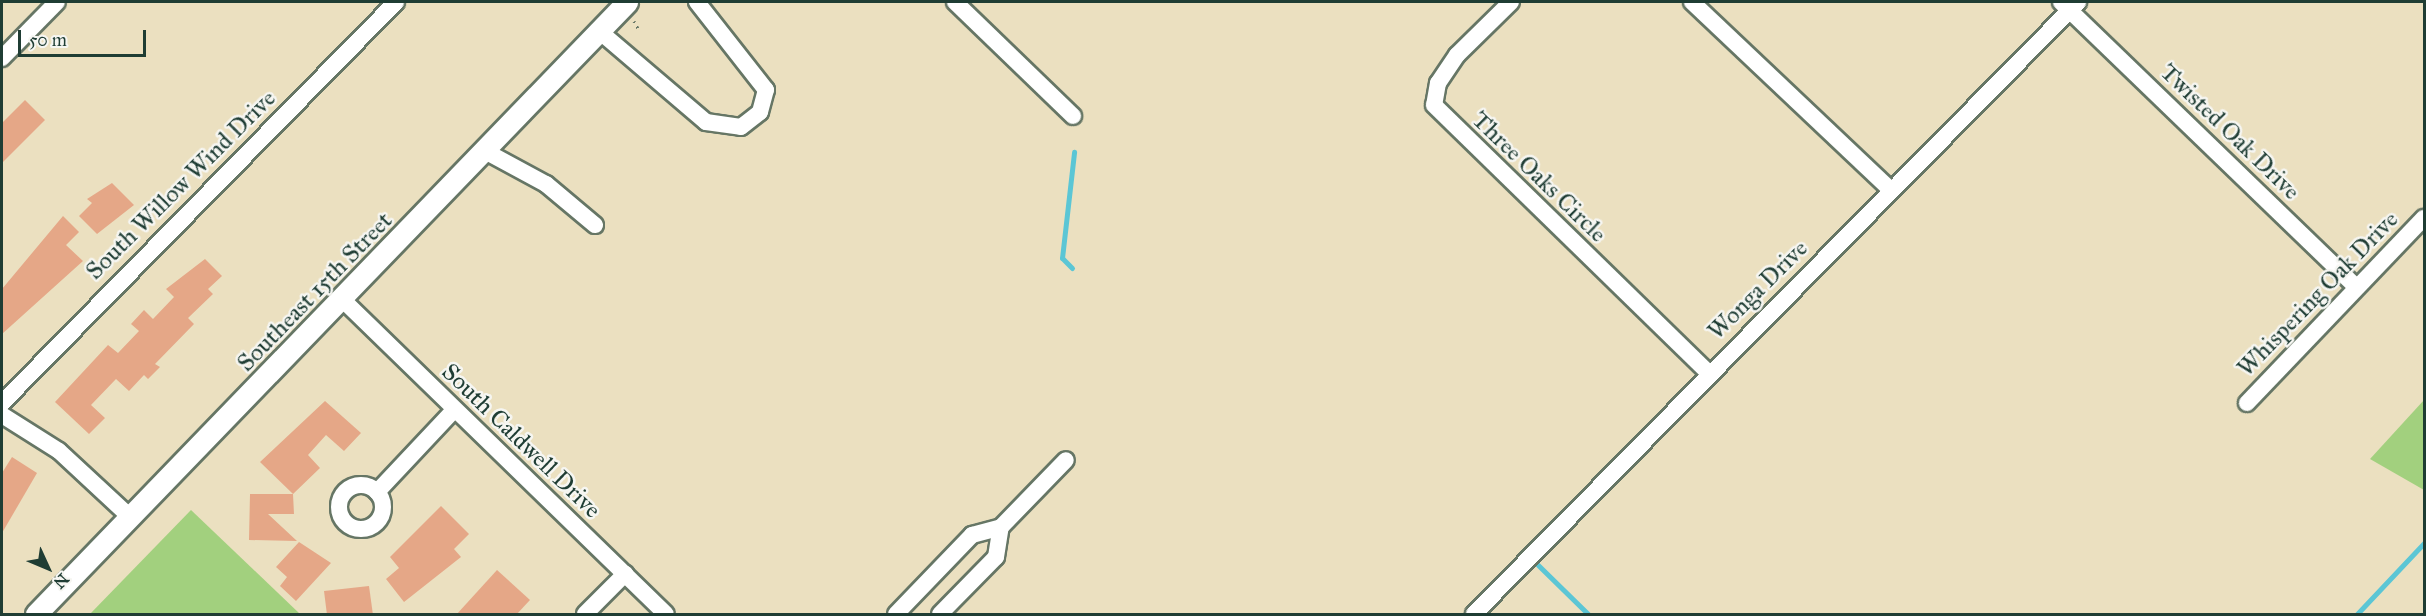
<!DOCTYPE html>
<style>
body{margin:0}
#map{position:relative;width:2426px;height:616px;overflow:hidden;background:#ebe0c0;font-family:"IM FELL Great Primer",serif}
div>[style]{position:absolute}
.green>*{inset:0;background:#a2d07e}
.stream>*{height:5px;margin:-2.5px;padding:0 2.5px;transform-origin:2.5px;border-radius:2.5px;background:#5bc6d5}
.building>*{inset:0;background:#e5a787}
.path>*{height:3px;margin-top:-1.5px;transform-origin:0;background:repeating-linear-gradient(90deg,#667665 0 1.5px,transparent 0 6px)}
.roads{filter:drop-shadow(2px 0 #667665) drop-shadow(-2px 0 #667665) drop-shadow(0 2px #667665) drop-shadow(0 -2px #667665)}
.minor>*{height:16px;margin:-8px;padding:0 8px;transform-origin:8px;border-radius:8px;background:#fff}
.minor>.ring{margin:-8px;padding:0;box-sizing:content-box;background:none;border:16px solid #fff;border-radius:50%}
.major>*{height:21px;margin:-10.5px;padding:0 10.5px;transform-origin:10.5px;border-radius:10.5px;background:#fff}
span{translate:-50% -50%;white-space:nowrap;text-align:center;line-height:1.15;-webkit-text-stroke:5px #f6f6f2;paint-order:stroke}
.street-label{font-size:24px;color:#1f3d34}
.frame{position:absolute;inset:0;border:3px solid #1f3d34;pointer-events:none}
.north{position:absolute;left:18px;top:538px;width:60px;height:60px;-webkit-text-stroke:4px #f6f6f2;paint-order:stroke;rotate:134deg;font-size:16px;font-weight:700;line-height:24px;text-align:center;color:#1f3d34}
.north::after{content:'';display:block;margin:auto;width:21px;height:27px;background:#1f3d34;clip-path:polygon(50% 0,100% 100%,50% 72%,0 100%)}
.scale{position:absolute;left:18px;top:30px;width:128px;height:27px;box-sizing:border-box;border:3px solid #1f3d34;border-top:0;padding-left:8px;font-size:18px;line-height:21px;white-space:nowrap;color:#1f3d34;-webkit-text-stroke:4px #f6f6f2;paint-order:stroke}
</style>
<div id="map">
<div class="green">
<i style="clip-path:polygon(2424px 400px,2424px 490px,2370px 459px)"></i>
<i style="clip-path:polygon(191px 510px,300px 614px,90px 614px)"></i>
</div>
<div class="stream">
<i style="left:1072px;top:268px;width:14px;rotate:-135deg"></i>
<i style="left:1062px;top:258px;width:107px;rotate:-83.5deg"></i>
<i style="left:1538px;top:565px;width:70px;rotate:44.4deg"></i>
<i style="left:2357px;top:614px;width:98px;rotate:-46.7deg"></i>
</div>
<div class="building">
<i style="clip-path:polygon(25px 100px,45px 120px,2px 163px,2px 123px)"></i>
<i style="clip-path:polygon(112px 183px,134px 205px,97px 234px,79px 216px,92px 203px,87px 199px)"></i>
<i style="clip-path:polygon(63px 216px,79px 232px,66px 245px,83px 261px,2px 334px,2px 289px)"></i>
<i style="clip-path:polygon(205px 259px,222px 276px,208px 289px,213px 294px,188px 318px,194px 324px,155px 364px,160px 367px,148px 379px,144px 375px,129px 391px,116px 379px,91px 405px,105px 418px,89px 434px,55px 402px,108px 345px,118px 353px,139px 331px,131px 324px,144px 310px,153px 319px,174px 297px,166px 289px)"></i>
<i style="clip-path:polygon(325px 401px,361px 433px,344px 451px,326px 435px,308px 455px,320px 468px,293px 494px,294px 514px,268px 514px,297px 541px,249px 540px,250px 494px,293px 494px,260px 462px)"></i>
<i style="clip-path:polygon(12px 457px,37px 473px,2px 533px,2px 473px)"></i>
<i style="clip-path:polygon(441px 506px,469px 534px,454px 549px,461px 557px,404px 602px,386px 579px,399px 568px,390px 557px)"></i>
<i style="clip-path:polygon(299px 542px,331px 563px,296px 601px,280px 586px,287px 577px,276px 567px)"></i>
<i style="clip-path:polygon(497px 570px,530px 600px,516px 615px,456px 615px)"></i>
<i style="clip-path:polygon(369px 586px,373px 615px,327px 615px,324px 591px)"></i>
</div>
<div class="path">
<i style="left:634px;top:21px;width:10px;rotate:61deg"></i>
</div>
<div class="roads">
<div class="minor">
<i style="left:955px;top:2px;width:164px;rotate:44deg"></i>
<i style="left:1511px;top:2px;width:76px;rotate:135.5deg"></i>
<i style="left:1457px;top:55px;width:34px;rotate:124deg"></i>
<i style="left:1438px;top:83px;width:22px;rotate:100deg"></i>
<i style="left:1434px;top:105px;width:384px;rotate:44.3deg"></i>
<i style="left:1692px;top:2px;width:274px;rotate:43.4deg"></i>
<i style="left:2061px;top:2px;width:410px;rotate:44deg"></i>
<i style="left:598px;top:30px;width:142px;rotate:40.4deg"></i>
<i style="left:706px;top:122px;width:35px;rotate:8deg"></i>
<i style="left:741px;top:127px;width:24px;rotate:-38deg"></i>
<i style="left:760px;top:112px;width:23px;rotate:-75deg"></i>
<i style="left:766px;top:90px;width:112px;rotate:-128.1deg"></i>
<i style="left:2px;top:58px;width:78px;rotate:-45.5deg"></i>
<i style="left:483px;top:150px;width:72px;rotate:28.4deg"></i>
<i style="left:546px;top:184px;width:64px;rotate:39.9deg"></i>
<i style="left:343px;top:300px;width:450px;rotate:44.2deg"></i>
<i style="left:2px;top:403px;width:562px;rotate:-45.5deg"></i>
<i style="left:2247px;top:403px;width:256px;rotate:-46.3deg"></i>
<i style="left:2px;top:415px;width:67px;rotate:32.3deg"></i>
<i style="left:59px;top:451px;width:98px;rotate:42.9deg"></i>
<i class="ring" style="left:339px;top:485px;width:28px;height:28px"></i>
<i style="left:377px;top:492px;width:112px;rotate:-46.8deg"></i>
<i style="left:585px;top:614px;width:57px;rotate:-45deg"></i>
<i style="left:896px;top:614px;width:110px;rotate:-46.1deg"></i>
<i style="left:972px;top:535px;width:30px;rotate:-15deg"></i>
<i style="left:1001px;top:527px;width:93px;rotate:-45.9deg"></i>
<i style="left:940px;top:614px;width:80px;rotate:-45.5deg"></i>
<i style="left:996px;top:557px;width:30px;rotate:-81deg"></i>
<i style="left:1474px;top:614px;width:860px;rotate:-45.38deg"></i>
</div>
<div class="major">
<i style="left:36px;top:614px;width:851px;rotate:-46deg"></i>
</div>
</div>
<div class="street-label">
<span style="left:2230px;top:132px;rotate:44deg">Twisted Oak Drive</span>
<span style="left:1539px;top:177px;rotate:44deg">Three Oaks Circle</span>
<span style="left:181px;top:185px;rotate:-45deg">South Willow Wind Drive</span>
<span style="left:1758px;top:290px;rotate:-45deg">Wonga Drive</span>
<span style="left:315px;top:292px;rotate:-46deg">Southeast 15th Street</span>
<span style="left:2318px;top:294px;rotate:-46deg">Whispering Oak Drive</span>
<span style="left:521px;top:441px;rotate:44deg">South Caldwell Drive</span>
</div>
<div class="frame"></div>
<div class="north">N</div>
<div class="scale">50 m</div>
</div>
